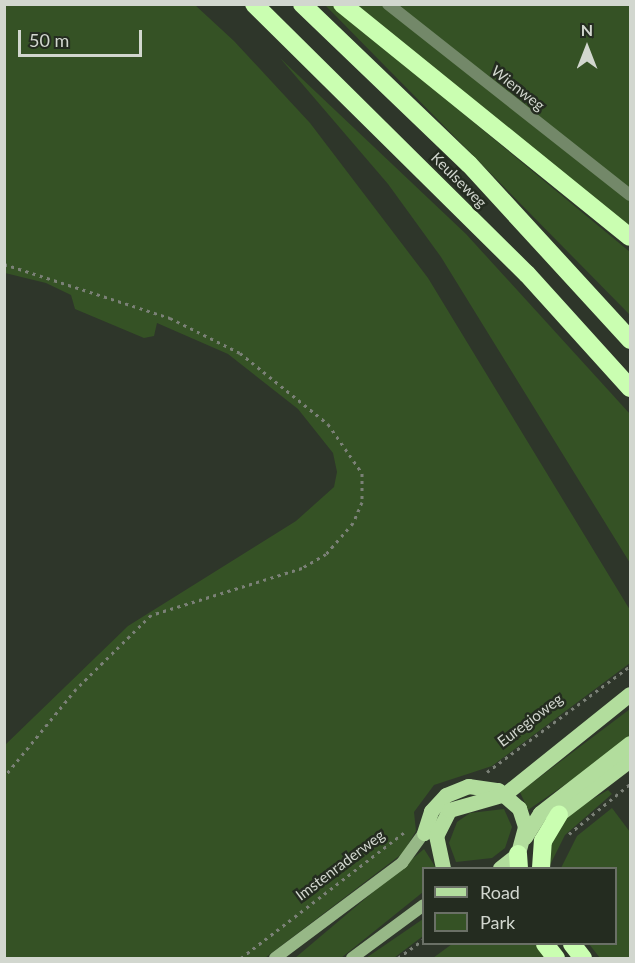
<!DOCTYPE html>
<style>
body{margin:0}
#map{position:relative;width:635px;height:963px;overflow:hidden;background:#2e362a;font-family:Lato,sans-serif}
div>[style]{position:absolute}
.green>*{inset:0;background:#355225}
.path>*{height:3px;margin-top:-1.5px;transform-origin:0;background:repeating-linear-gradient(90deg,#7b8177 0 3px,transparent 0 7.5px)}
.street>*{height:12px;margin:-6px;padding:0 6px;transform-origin:6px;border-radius:6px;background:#738869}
.secondary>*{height:12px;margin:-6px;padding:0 6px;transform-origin:6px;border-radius:6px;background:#97b887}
.primary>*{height:15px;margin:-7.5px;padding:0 7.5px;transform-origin:7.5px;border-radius:7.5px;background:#b2dd9d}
.highway>*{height:18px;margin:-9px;padding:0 9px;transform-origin:9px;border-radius:9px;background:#cafeb1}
span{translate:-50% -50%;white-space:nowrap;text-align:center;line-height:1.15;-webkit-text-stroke:5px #242c20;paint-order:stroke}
.street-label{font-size:15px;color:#d2d7cf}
.frame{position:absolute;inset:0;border:6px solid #d2d7cf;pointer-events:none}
.legend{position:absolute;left:422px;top:867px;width:195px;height:78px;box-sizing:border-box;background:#242c20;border:2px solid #6a7066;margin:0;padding:8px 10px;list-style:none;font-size:18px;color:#d2d7cf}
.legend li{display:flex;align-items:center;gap:12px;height:30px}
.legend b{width:30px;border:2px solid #6a7066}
.north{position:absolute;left:557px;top:18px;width:60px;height:60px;-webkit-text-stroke:4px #242c20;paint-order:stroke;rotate:0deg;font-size:16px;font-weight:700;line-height:24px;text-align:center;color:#d2d7cf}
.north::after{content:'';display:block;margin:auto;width:21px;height:27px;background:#d2d7cf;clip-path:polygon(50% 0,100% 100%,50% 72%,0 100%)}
.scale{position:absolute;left:18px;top:30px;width:124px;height:27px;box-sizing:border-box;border:3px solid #d2d7cf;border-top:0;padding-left:8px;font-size:18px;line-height:21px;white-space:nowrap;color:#d2d7cf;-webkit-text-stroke:4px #242c20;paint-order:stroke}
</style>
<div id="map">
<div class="green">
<i style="clip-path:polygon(5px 5px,195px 5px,234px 41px,310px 123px,428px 278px,630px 610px,630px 663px,492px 766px,434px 785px,414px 812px,416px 831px,403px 853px,265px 958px,5px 958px,5px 745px,128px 626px,296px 521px,334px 487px,337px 472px,333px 453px,298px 409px,228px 354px,157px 323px,154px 336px,144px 338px,75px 309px,71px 295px,46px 283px,5px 273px)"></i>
<i style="clip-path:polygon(325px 5px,332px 5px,630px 252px,630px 315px)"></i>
<i style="clip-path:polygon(357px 5px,630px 5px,630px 227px,425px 62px)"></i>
<i style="clip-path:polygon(280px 58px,466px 234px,630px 414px,630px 563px,441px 257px,388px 184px)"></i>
<i style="clip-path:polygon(630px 709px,630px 740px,528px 810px,520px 792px)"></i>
<i style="clip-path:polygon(608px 790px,612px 794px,565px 835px,550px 865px,546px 852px,569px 813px)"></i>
<i style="clip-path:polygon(612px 808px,630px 832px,630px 958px,600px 958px,589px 944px,616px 944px,616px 868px,561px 868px,577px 836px)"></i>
<i style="clip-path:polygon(504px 809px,512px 827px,505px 848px,492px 858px,456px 862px,449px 843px,457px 822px,470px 813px)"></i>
<i style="clip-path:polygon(424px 849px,436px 868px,424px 868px,423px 892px,341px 958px,295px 958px)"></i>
<i style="clip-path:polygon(423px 919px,423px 936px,394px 958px,366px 958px)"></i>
<i style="clip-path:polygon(452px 944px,537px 944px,548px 958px,433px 958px)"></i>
</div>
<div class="path">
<i style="left:4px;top:264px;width:175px;rotate:18deg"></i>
<i style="left:170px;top:318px;width:78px;rotate:26.6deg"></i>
<i style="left:240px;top:353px;width:113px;rotate:38.9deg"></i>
<i style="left:328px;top:424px;width:60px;rotate:55.2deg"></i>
<i style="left:362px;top:473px;width:29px;rotate:90deg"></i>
<i style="left:362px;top:502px;width:23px;rotate:113deg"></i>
<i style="left:353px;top:523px;width:41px;rotate:131.1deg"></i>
<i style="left:326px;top:554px;width:28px;rotate:150deg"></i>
<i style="left:302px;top:568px;width:158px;rotate:162.7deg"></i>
<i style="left:151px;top:615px;width:105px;rotate:135.4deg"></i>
<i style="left:76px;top:689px;width:114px;rotate:129.3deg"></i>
<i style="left:487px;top:772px;width:178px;rotate:-36.5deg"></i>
<i style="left:569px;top:834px;width:79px;rotate:-39.3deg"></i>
<i style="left:241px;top:958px;width:208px;rotate:-37.6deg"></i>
<i style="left:398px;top:958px;width:32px;rotate:-36deg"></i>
</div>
<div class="street">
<i style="left:388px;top:4px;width:308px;rotate:38.3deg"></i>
</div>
<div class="secondary">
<i style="left:275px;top:958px;width:159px;rotate:-36.8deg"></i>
<i style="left:402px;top:863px;width:37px;rotate:-54deg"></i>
<i style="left:352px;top:958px;width:89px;rotate:-36.4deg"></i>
</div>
<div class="primary">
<i style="left:559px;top:814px;width:89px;rotate:-37.3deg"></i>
<i style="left:424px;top:833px;width:23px;rotate:-72deg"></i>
<i style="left:431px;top:811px;width:22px;rotate:-47deg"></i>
<i style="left:446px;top:795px;width:24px;rotate:-22deg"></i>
<i style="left:468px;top:786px;width:30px;rotate:8deg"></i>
<i style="left:498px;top:790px;width:28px;rotate:41deg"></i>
<i style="left:519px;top:808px;width:20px;rotate:72deg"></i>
<i style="left:525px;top:827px;width:28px;rotate:105deg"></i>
<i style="left:518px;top:854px;width:23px;rotate:142deg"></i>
<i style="left:525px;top:837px;width:28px;rotate:-58deg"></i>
<i style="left:540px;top:813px;width:114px;rotate:-37.9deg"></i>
<i style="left:443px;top:868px;width:33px;rotate:-102deg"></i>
<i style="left:436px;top:836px;width:29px;rotate:-63deg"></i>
<i style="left:449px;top:810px;width:58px;rotate:-15.9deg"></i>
<i style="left:505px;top:794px;width:160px;rotate:-38.7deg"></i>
</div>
<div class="highway">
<i style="left:254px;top:4px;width:384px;rotate:44.7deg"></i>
<i style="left:527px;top:274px;width:154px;rotate:47.9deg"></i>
<i style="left:302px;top:4px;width:231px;rotate:43.8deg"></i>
<i style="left:469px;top:164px;width:239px;rotate:47.5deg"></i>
<i style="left:342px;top:4px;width:370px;rotate:39deg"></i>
<i style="left:518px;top:854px;width:14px;rotate:86deg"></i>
<i style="left:541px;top:868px;width:27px;rotate:-86deg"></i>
<i style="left:543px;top:841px;width:31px;rotate:-59deg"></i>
<i style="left:545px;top:944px;width:18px;rotate:52deg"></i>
<i style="left:572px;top:944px;width:18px;rotate:52deg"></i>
</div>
<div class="street-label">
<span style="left:518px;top:88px;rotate:38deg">Wienweg</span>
<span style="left:459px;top:180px;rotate:45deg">Keulseweg</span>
<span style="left:530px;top:720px;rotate:-37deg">Euregioweg</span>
<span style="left:340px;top:865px;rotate:-37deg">Imstenraderweg</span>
</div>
<div class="frame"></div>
<ul class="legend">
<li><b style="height:8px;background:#b2dd9d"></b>Road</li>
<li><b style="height:16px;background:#355225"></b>Park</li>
</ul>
<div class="north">N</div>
<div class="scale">50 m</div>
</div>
